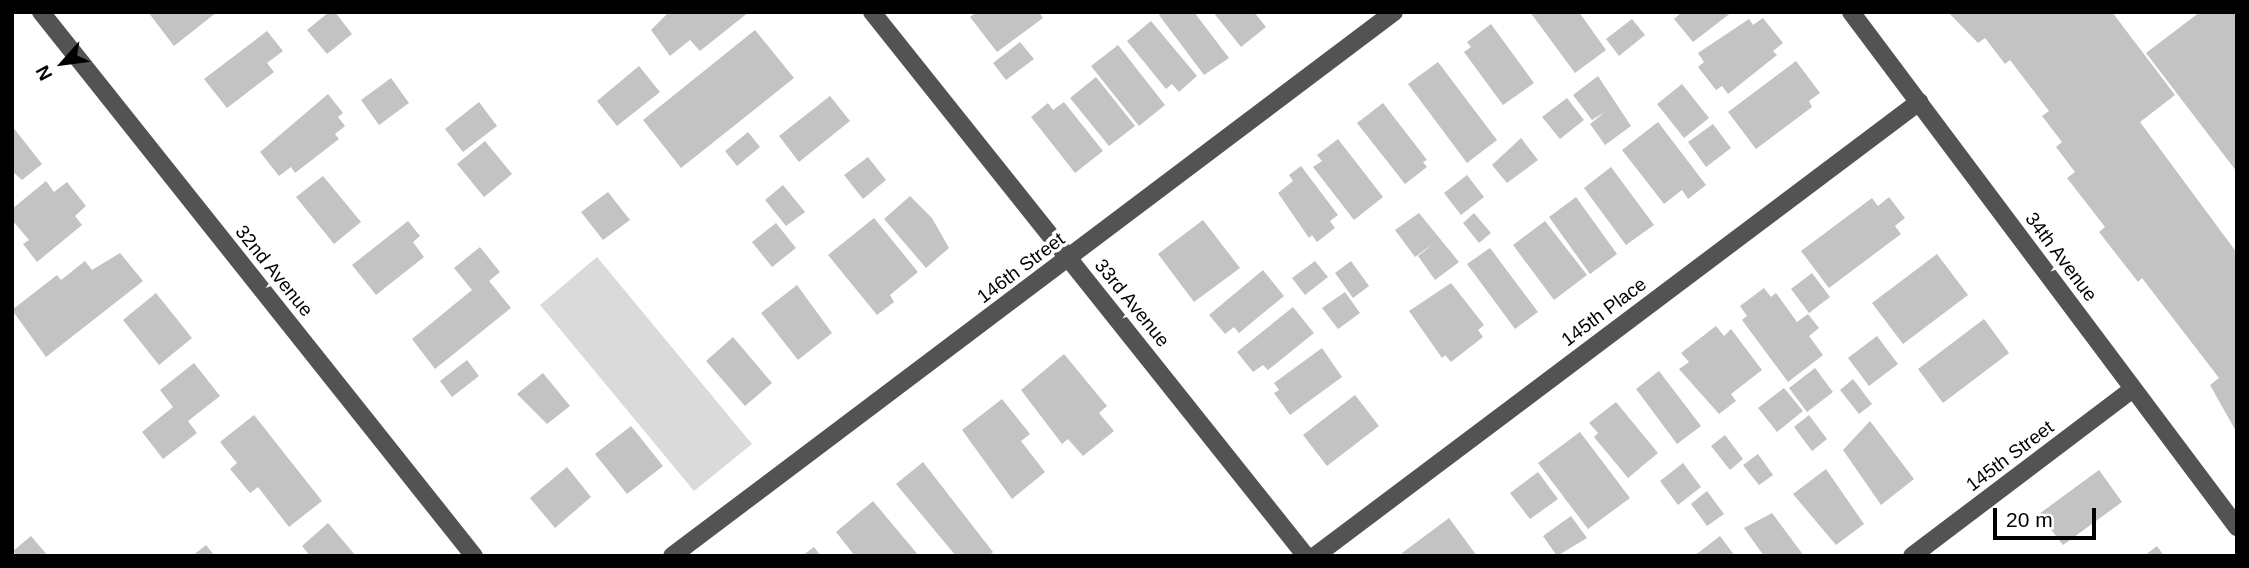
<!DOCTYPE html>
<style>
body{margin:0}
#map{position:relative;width:2249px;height:568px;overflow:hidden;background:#fff;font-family:Helvetica,sans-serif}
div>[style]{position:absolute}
.green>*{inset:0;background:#dadada}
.building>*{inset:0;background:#c3c3c3}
.minor>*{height:18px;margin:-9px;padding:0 9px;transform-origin:9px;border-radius:9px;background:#535353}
span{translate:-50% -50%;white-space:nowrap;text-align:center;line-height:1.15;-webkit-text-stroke:7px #fff;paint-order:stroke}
.street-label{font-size:19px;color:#000}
.frame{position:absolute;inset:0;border:14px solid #000;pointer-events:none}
.north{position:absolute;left:28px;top:28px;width:70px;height:70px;-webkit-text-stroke:5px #fff;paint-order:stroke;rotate:242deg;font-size:19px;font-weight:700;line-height:28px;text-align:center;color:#000}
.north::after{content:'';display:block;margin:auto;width:24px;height:32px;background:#000;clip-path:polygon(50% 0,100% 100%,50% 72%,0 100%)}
.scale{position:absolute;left:1993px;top:508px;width:103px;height:32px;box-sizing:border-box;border:4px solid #000;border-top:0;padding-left:9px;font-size:21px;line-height:24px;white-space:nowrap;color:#000;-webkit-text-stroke:5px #fff;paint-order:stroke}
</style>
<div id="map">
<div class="green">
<i style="clip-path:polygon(597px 257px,752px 444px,694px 491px,540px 305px)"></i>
</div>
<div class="building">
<i style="clip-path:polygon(148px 12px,217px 12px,174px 46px)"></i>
<i style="clip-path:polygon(329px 12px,335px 12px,352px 34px,327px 54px,307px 30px)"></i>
<i style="clip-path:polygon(669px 12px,749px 12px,700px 51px,690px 40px,670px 56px,651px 30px)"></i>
<i style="clip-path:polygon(977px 12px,1039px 12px,1043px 18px,997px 52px,970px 17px)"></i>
<i style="clip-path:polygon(1163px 12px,1194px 12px,1229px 58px,1204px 75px,1159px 15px)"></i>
<i style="clip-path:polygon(1213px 12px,1254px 12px,1266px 27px,1241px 47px)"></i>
<i style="clip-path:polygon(1530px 12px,1579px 12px,1606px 50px,1575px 73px)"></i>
<i style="clip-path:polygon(1682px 12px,1732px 12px,1693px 42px,1674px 19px)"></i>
<i style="clip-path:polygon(1948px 12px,2112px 12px,2175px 95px,2140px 122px,2237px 253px,2237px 433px,2210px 385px,2219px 378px,2142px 278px,2138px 282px,2099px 232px,2105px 227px,2067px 178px,2075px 172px,2056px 147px,2062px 142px,2042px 116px,2049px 111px,2010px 60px,2005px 64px,1985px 38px,1978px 43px)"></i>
<i style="clip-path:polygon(2200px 12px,2237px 12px,2237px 172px,2146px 53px)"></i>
<i style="clip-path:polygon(1763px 18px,1783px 43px,1773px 51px,1777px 55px,1728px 94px,1722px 86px,1716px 90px,1698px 67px,1704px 62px,1698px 53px,1749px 19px,1753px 25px)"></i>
<i style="clip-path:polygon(1632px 19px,1645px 35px,1619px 56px,1606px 39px)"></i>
<i style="clip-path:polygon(1151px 21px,1197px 76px,1179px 92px,1172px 84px,1166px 89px,1127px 41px)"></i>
<i style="clip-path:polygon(1491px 24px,1534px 83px,1503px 105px,1464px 52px,1471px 47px,1467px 42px)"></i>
<i style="clip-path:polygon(755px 30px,794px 78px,681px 168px,643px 120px)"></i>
<i style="clip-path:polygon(267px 31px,283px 51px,267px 63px,274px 72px,227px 108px,204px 79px)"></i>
<i style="clip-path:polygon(1020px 42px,1034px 59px,1006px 80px,993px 63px)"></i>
<i style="clip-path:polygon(1118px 45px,1165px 105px,1139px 126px,1091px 66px)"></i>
<i style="clip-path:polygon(1796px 61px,1820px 93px,1809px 101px,1812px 107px,1756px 149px,1728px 112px)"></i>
<i style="clip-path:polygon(1438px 62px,1497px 140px,1467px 163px,1408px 84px)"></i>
<i style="clip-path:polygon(639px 66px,660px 92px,617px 126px,597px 101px)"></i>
<i style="clip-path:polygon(1598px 76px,1631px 126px,1605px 145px,1590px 124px,1605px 112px,1592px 120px,1573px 95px)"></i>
<i style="clip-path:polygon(1096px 77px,1135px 126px,1109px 146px,1070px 98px)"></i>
<i style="clip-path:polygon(391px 78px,409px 103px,379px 125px,361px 100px)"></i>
<i style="clip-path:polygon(1682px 84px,1709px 118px,1684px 138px,1657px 104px)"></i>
<i style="clip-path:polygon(328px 94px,343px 113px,338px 117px,345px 126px,335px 134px,339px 139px,295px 173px,291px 167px,279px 176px,260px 152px)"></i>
<i style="clip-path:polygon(830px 96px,850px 121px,799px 162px,779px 136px)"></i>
<i style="clip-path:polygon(1567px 98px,1584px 120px,1560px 139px,1542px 117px)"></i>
<i style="clip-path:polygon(479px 102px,497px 126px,463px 152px,445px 129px)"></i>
<i style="clip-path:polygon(1064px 102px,1103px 151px,1075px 173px,1031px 117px,1048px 103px,1053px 110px)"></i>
<i style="clip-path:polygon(1383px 103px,1427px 160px,1423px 162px,1427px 167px,1405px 184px,1357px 123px)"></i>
<i style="clip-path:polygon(1658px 122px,1706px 185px,1688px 199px,1682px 190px,1664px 204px,1622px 150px)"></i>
<i style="clip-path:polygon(1713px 124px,1731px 148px,1706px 167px,1688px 142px)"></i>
<i style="clip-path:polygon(12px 126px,42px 164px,22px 180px,12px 171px)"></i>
<i style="clip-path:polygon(748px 132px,760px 147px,737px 166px,725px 151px)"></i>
<i style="clip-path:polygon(1521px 138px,1538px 160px,1507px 183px,1492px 165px)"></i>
<i style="clip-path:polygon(1338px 139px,1383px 197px,1354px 220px,1313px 167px,1322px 161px,1317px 155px)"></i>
<i style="clip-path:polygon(485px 141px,512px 174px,484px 197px,457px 164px)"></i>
<i style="clip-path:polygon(868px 157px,886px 180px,863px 199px,844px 175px)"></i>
<i style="clip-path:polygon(1301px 166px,1338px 215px,1330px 221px,1335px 228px,1317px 242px,1312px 235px,1309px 238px,1278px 193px,1293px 181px,1289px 175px)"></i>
<i style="clip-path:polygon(1611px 167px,1654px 225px,1626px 245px,1584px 188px)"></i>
<i style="clip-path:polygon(1467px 175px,1484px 197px,1461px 215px,1444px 193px)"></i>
<i style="clip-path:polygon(323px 176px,361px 222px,334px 244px,296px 197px)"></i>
<i style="clip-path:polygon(46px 181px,54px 192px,67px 182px,86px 206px,75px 216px,82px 225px,37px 262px,23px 244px,29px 240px,12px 220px,12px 209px)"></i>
<i style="clip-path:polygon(783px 185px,805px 212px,786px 226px,765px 200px)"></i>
<i style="clip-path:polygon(608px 192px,630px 220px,603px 240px,581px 212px)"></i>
<i style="clip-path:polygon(910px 196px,932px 218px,949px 248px,926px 268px,884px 219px)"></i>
<i style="clip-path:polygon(1576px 197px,1617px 254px,1590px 274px,1549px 217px)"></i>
<i style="clip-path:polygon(1889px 197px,1905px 218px,1895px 226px,1901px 234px,1829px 288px,1801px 251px,1872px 198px,1878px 206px)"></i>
<i style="clip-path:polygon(1419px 213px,1459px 262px,1435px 280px,1418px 256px,1434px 243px,1415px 257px,1395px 230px)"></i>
<i style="clip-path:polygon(1474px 213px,1491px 233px,1479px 243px,1463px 223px)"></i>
<i style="clip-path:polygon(874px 218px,918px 272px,890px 295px,894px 302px,877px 315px,828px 255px)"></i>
<i style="clip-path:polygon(1203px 220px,1240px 268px,1194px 302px,1158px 254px)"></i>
<i style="clip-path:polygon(408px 221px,420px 236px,413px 242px,424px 257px,376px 295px,352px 265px)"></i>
<i style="clip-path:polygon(1545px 221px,1587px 275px,1554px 300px,1513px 245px)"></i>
<i style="clip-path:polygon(776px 223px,796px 248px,772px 267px,752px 242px)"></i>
<i style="clip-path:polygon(480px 247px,500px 272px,489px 281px,511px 308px,435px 369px,412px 339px,472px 290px,454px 268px)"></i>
<i style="clip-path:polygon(1490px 248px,1538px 312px,1515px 329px,1467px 264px)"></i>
<i style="clip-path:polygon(120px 253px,143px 281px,46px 357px,12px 310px,57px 275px,61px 280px,85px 261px,92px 270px)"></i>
<i style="clip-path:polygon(1937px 254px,1968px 295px,1903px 344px,1872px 303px)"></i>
<i style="clip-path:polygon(1315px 261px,1328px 277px,1305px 295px,1292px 278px)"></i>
<i style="clip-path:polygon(1351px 261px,1369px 286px,1353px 298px,1335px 273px)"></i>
<i style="clip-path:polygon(1263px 270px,1284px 296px,1239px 333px,1234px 327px,1225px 334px,1209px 315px)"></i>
<i style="clip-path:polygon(1812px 273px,1830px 297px,1809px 313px,1791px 289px)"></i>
<i style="clip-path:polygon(1451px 283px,1484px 325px,1478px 330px,1483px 337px,1451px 362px,1445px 355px,1442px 358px,1409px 311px)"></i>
<i style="clip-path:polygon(797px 285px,832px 333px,798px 360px,761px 313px)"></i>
<i style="clip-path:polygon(1764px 288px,1771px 297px,1776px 293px,1797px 322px,1808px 314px,1819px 328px,1809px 336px,1823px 355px,1788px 382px,1742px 320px,1747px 316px,1740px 306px)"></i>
<i style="clip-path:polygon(1345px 292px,1360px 313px,1338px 329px,1322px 308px)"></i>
<i style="clip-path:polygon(156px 293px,192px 338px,159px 365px,123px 320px)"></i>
<i style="clip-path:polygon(1293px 307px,1314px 333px,1268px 370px,1263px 365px,1253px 372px,1237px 352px)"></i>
<i style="clip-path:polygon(1984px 319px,2009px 353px,1943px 403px,1918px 369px)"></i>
<i style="clip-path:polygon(1716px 326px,1724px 336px,1731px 329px,1762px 370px,1731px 394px,1736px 401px,1719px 414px,1679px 369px,1689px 362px,1681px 353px)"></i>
<i style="clip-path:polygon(1877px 336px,1898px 364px,1869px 386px,1848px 358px)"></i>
<i style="clip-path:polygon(733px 337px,772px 383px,745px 406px,706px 361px)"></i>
<i style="clip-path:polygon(1322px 348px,1342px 377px,1290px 415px,1274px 393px,1279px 390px,1274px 383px)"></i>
<i style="clip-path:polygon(1064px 354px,1107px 406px,1099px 413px,1114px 431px,1083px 456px,1068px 439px,1062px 444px,1021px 390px)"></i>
<i style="clip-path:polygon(467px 360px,479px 376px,452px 397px,440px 381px)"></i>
<i style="clip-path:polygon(194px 363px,220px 396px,188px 421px,197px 433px,163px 459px,142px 432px,173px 407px,160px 390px)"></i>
<i style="clip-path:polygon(1815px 368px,1833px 392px,1807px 412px,1789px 388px)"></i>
<i style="clip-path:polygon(1659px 371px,1701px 426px,1677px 444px,1636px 389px)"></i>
<i style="clip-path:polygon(543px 373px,570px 406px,547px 424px,517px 394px)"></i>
<i style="clip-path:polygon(1853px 379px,1872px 404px,1859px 414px,1840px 390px)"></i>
<i style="clip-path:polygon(1784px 388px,1803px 411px,1777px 432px,1758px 408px)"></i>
<i style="clip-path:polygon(1355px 395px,1379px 426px,1327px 466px,1303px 435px)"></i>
<i style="clip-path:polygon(1002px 399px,1030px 434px,1021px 441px,1045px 472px,1012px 499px,962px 430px)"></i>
<i style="clip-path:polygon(1616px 402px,1658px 453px,1628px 478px,1594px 437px,1598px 433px,1589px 423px)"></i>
<i style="clip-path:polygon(254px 415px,322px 501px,289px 527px,258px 487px,250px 493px,230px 469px,237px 463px,220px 442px)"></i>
<i style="clip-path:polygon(1809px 415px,1827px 439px,1812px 451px,1794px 427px)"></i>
<i style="clip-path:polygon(1870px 421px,1914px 479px,1881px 505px,1843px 450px)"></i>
<i style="clip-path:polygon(631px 426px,663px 466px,627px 494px,595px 454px)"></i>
<i style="clip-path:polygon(1580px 432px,1630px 498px,1588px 529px,1538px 463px)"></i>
<i style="clip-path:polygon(1725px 435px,1743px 459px,1730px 470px,1711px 446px)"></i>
<i style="clip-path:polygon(1758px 454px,1773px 475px,1759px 485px,1743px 465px)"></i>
<i style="clip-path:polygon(923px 462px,993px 552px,989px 556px,956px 556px,896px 484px)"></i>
<i style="clip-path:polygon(1683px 463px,1701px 487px,1678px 505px,1660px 481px)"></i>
<i style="clip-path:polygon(567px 467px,591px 497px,555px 528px,530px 498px)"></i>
<i style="clip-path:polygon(1826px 469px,1864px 524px,1836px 545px,1793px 494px)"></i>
<i style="clip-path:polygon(2099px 470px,2122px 502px,2063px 545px,2039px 514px)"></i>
<i style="clip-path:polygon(1538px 472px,1558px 499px,1530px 519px,1510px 493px)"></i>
<i style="clip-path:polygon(1707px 491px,1724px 514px,1707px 526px,1691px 504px)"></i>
<i style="clip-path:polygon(873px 501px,919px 556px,855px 556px,836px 532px)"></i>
<i style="clip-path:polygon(1772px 513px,1804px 556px,1764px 556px,1744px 528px)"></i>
<i style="clip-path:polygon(1571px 516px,1587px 538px,1557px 556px,1543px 536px)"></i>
<i style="clip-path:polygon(1449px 518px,1477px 556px,1404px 556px,1402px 553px)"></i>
<i style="clip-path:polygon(328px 523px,356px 556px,310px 556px,302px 546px)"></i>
<i style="clip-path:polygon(31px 536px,48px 556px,17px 556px,13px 551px)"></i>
<i style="clip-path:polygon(1720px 536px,1735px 556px,1694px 556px)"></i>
<i style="clip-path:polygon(206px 545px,215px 556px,192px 556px)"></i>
<i style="clip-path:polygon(2157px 546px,2164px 556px,2144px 556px)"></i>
<i style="clip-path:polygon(814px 547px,821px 556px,802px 556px)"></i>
</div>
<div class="minor">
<i style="left:41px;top:12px;width:695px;rotate:51.48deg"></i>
<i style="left:872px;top:12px;width:696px;rotate:51.42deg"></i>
<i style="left:1851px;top:12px;width:644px;rotate:53.15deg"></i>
<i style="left:672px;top:556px;width:904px;rotate:-37deg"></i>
<i style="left:1315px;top:556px;width:756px;rotate:-36.93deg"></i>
<i style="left:1912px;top:556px;width:277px;rotate:-37.1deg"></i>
</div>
<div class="street-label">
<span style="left:2061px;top:257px;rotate:53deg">34th Avenue</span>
<span style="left:1021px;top:268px;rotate:-37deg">146th Street</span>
<span style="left:274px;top:271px;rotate:51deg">32nd Avenue</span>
<span style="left:1132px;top:303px;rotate:51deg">33rd Avenue</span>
<span style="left:1604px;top:312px;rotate:-37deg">145th Place</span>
<span style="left:2010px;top:456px;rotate:-37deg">145th Street</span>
</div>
<div class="frame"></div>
<div class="north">N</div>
<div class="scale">20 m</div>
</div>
